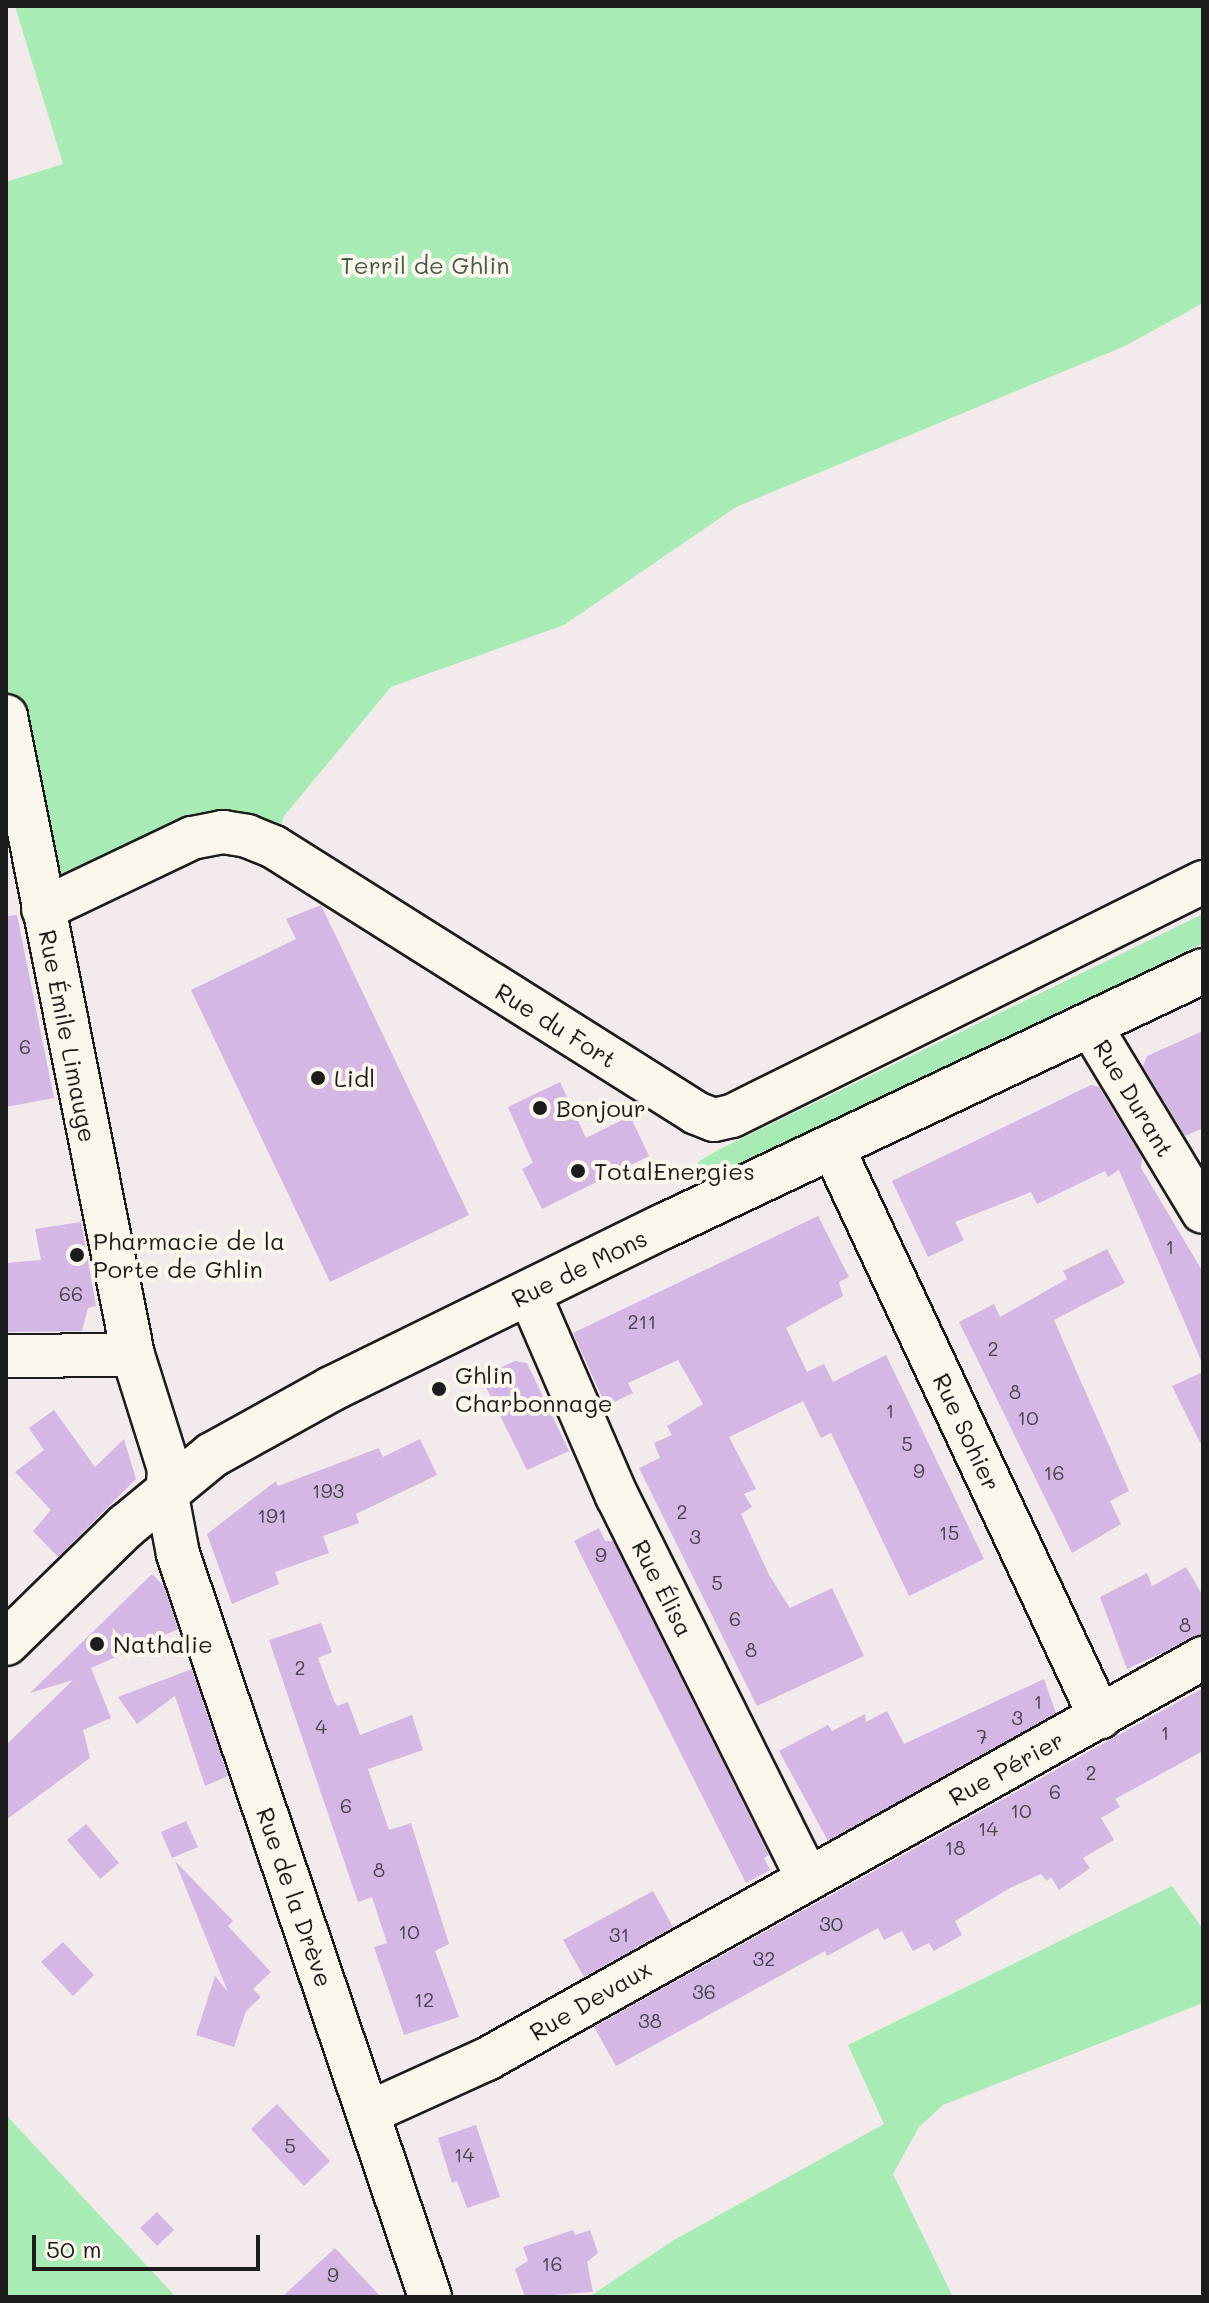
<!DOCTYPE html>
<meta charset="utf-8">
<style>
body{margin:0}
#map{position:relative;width:1209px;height:2303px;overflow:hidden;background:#f3eaeb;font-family:Mali,sans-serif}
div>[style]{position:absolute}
.green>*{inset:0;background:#a9ebb5}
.building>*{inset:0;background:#d4b7e5}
.roads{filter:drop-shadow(2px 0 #1c1c1c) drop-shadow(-2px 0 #1c1c1c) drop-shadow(0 2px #1c1c1c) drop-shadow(0 -2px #1c1c1c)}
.minor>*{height:42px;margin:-21px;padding:0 21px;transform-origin:21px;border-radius:21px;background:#fbf7ec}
.major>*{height:44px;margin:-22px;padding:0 22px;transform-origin:22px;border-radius:22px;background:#fbf7ec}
.dots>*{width:22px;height:22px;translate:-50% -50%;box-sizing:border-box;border:4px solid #fbf7ec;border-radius:50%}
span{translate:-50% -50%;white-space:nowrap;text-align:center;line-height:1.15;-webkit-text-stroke:8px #fbf7ec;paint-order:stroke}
.number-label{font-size:20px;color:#4a434e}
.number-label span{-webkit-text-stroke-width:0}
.park-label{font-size:24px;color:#465a4a}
.street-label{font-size:24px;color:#1c1c1c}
.poi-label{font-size:24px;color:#1c1c1c}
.left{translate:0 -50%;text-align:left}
.frame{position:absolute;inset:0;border:8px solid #1c1c1c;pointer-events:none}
.scale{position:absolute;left:32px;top:2235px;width:228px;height:36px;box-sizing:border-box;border:4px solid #1c1c1c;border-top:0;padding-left:10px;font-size:24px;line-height:28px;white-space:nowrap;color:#1c1c1c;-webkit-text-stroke:6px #fbf7ec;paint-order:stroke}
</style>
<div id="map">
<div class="green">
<i style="clip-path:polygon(15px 6px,1203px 6px,1203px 303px,1125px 346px,736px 507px,564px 625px,391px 687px,284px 816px,274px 847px,247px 836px,43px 909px,6px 716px,6px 182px,63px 164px)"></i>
<i style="clip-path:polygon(1203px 914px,1203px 943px,716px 1183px,698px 1171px,698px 1162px,720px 1149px)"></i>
<i style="clip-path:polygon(1172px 1886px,1203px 1929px,1203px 2003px,943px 2105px,919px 2127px,893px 2174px,953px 2297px,589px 2297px,674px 2240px,884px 2124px,848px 2045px)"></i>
<i style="clip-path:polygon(6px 2115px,176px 2297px,6px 2297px)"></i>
</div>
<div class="building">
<i style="clip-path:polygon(321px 905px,469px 1215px,330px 1282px,191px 990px,296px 939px,286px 919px)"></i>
<i style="clip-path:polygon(17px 915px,54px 1098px,6px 1107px,6px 916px)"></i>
<i style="clip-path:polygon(1203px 1031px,1203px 1128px,1185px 1136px,1143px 1066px,1147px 1056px)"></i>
<i style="clip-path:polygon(560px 1082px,586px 1138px,630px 1116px,649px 1156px,542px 1209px,522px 1169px,533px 1163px,508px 1107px)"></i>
<i style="clip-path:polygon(1091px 1085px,1099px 1087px,1142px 1158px,1141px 1168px,1203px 1272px,1203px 1365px,1119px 1170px,1108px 1177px,1105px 1171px,1037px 1204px,1031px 1192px,955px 1222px,964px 1240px,928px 1257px,892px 1181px)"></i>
<i style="clip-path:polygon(818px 1216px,849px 1277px,839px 1282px,843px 1296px,786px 1328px,807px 1372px,824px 1364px,833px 1382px,886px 1355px,984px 1559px,909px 1596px,831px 1433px,821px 1438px,803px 1401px,729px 1437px,756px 1489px,744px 1494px,752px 1507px,741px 1514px,769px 1575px,790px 1608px,832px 1588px,864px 1656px,757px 1706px,639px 1468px,660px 1458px,654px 1443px,672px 1435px,667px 1426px,703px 1404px,678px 1360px,628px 1383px,633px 1393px,606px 1406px,573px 1333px)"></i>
<i style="clip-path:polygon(81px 1222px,96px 1306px,88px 1308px,82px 1331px,6px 1332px,6px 1263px,41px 1260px,35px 1229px)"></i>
<i style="clip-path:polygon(1107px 1249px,1125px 1283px,1054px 1320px,1129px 1491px,1110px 1501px,1121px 1524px,1072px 1553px,959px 1322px,994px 1304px,1000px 1317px,1067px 1279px,1063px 1271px)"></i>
<i style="clip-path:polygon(515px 1361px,527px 1363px,569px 1451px,527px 1470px,481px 1377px)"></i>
<i style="clip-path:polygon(1203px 1372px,1203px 1448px,1172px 1386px)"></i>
<i style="clip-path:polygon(54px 1410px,95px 1467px,124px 1439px,136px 1479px,58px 1557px,33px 1531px,51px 1510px,15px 1472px,44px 1450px,29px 1428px)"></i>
<i style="clip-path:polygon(420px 1439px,437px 1475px,356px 1514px,359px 1523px,323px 1536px,329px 1553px,275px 1572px,279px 1584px,232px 1604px,207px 1534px,276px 1481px,278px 1486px,379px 1448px,383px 1457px)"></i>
<i style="clip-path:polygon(599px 1528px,605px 1541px,613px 1541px,769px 1855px,764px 1858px,770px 1870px,746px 1883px,574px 1541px)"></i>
<i style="clip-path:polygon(1186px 1567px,1203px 1596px,1203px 1634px,1127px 1669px,1100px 1597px,1147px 1573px,1152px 1586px)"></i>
<i style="clip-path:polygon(152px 1574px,164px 1586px,178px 1629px,91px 1668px,111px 1718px,83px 1730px,90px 1758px,6px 1820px,6px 1745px,73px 1680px,30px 1693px)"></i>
<i style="clip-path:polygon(321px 1623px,332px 1652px,318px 1658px,334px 1701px,337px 1706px,348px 1702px,360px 1735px,412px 1715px,423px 1750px,368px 1769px,389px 1830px,411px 1823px,449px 1944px,435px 1951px,459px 2017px,404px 2035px,374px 1947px,387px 1943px,372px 1897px,358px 1902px,269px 1640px)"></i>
<i style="clip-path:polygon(192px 1669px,228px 1776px,205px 1786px,175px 1696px,137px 1724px,118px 1697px)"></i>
<i style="clip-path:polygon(1044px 1679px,1056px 1713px,828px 1841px,779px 1751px,828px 1725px,832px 1731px,865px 1714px,866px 1722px,887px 1711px,904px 1744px)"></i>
<i style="clip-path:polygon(1203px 1688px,1203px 1751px,1115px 1799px,1120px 1807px,1101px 1818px,1114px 1840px,1083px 1858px,1090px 1868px,1059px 1890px,1051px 1877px,1047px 1881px,1041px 1874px,1010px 1888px,955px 1921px,962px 1935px,934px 1951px,929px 1943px,913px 1951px,902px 1931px,884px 1940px,878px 1928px,827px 1956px,825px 1951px,616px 2066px,594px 2027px)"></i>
<i style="clip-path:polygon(186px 1821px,198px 1847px,172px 1858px,161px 1832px)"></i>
<i style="clip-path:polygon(86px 1824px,119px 1863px,100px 1879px,67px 1840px)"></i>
<i style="clip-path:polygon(175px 1861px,233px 1921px,228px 1926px,271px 1972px,253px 1989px,261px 1997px,246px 2011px,234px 2047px,196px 2035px,215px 1976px,228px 1992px)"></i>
<i style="clip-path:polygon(653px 1891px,673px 1927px,584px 1977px,563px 1940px)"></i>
<i style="clip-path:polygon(63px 1942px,94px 1975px,73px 1996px,41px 1962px)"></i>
<i style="clip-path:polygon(277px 2104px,330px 2161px,304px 2186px,251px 2129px)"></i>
<i style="clip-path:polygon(476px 2125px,500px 2197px,467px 2208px,457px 2181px,452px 2183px,438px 2138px)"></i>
<i style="clip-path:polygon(157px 2212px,174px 2230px,157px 2246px,140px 2228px)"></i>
<i style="clip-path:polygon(573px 2230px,575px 2235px,590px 2230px,598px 2253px,587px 2262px,593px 2292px,525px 2297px,515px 2269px,528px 2261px,523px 2247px)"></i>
<i style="clip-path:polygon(335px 2248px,381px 2297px,282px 2297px)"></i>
</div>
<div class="roads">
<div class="minor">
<i style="left:6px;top:716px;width:651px;rotate:78.76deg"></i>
<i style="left:133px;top:1355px;width:120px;rotate:72.5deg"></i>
<i style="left:169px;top:1469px;width:27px;rotate:94deg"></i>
<i style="left:167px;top:1496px;width:59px;rotate:79.3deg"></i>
<i style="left:178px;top:1554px;width:785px;rotate:71.26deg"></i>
<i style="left:43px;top:909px;width:165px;rotate:-25.5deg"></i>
<i style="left:192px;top:838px;width:32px;rotate:-11deg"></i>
<i style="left:223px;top:832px;width:24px;rotate:9deg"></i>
<i style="left:247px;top:836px;width:29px;rotate:22deg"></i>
<i style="left:274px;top:847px;width:499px;rotate:32.2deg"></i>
<i style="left:696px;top:1113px;width:19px;rotate:21deg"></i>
<i style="left:714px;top:1120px;width:18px;rotate:-13deg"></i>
<i style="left:732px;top:1116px;width:526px;rotate:-26.42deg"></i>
<i style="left:1090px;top:1025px;width:218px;rotate:58.9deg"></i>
<i style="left:833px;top:1148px;width:629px;rotate:64.86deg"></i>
<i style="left:529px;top:1293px;width:221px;rotate:66.6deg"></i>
<i style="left:617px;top:1496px;width:426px;rotate:63.5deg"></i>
<i style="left:6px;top:1356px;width:127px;rotate:-0.5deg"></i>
<i style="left:368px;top:2113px;width:131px;rotate:-24.4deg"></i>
<i style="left:487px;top:2059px;width:821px;rotate:-29.25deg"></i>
</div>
<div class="major">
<i style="left:6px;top:1643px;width:168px;rotate:-44.3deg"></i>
<i style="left:126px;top:1526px;width:112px;rotate:-39.5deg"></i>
<i style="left:212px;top:1455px;width:136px;rotate:-29deg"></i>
<i style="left:331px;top:1389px;width:371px;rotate:-26.1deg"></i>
<i style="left:664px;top:1226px;width:596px;rotate:-25.32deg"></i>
</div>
</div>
<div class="dots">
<i style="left:318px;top:1078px;background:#1c1c1c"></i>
<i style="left:540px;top:1108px;background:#1c1c1c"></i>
<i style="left:578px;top:1171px;background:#1c1c1c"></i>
<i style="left:77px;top:1255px;background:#1c1c1c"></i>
<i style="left:439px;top:1389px;background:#1c1c1c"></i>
<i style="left:97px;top:1644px;background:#1c1c1c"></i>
</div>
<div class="number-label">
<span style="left:25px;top:1046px">6</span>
<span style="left:1170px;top:1246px">1</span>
<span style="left:71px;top:1293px">66</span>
<span style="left:642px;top:1321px">211</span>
<span style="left:993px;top:1348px">2</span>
<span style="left:1015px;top:1391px">8</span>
<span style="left:890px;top:1410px">1</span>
<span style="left:1028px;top:1417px">10</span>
<span style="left:907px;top:1443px">5</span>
<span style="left:919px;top:1470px">9</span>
<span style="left:1054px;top:1472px">16</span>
<span style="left:328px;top:1490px">193</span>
<span style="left:682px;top:1511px">2</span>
<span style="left:272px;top:1515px">191</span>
<span style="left:949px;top:1532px">15</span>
<span style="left:695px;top:1536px">3</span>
<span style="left:601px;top:1554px">9</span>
<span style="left:717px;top:1582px">5</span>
<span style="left:735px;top:1618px">6</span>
<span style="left:1185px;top:1624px">8</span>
<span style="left:751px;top:1649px">8</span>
<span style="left:300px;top:1667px">2</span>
<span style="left:1038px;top:1701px">1</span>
<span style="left:1017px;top:1717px">3</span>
<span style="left:321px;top:1726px">4</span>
<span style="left:1165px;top:1732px">1</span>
<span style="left:982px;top:1736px">7</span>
<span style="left:1091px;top:1772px">2</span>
<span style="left:1055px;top:1791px">6</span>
<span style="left:346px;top:1805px">6</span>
<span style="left:1021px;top:1810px">10</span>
<span style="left:988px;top:1828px">14</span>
<span style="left:955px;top:1847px">18</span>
<span style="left:379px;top:1869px">8</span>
<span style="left:831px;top:1923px">30</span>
<span style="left:409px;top:1931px">10</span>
<span style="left:619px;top:1934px">31</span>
<span style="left:764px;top:1958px">32</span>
<span style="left:704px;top:1991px">36</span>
<span style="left:424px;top:1999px">12</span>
<span style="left:650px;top:2020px">38</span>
<span style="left:290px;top:2145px">5</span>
<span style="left:464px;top:2154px">14</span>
<span style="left:552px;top:2263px">16</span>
<span style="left:333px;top:2274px">9</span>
</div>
<div class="park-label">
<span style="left:425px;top:265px">Terril de Ghlin</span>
</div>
<div class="street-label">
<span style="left:556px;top:1025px;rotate:32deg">Rue du Fort</span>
<span style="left:68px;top:1036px;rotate:79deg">Rue Émile Limauge</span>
<span style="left:1134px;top:1098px;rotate:59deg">Rue Durant</span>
<span style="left:579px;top:1268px;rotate:-26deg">Rue de Mons</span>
<span style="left:967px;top:1432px;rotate:65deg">Rue Sohier</span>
<span style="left:663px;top:1588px;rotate:63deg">Rue Élisa</span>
<span style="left:1006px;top:1768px;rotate:-29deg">Rue Périer</span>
<span style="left:295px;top:1897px;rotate:71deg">Rue de la Drève</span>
<span style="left:590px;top:2000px;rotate:-30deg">Rue Devaux</span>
</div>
<div class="poi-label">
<span class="left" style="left:334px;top:1078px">Lidl</span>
<span class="left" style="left:556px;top:1108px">Bonjour</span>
<span class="left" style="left:594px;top:1171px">TotalEnergies</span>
<span class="left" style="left:93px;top:1255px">Pharmacie de la<br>Porte de Ghlin</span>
<span class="left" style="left:455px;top:1389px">Ghlin<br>Charbonnage</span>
<span class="left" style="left:113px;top:1644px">Nathalie</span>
</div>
<div class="frame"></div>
<div class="scale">50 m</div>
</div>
